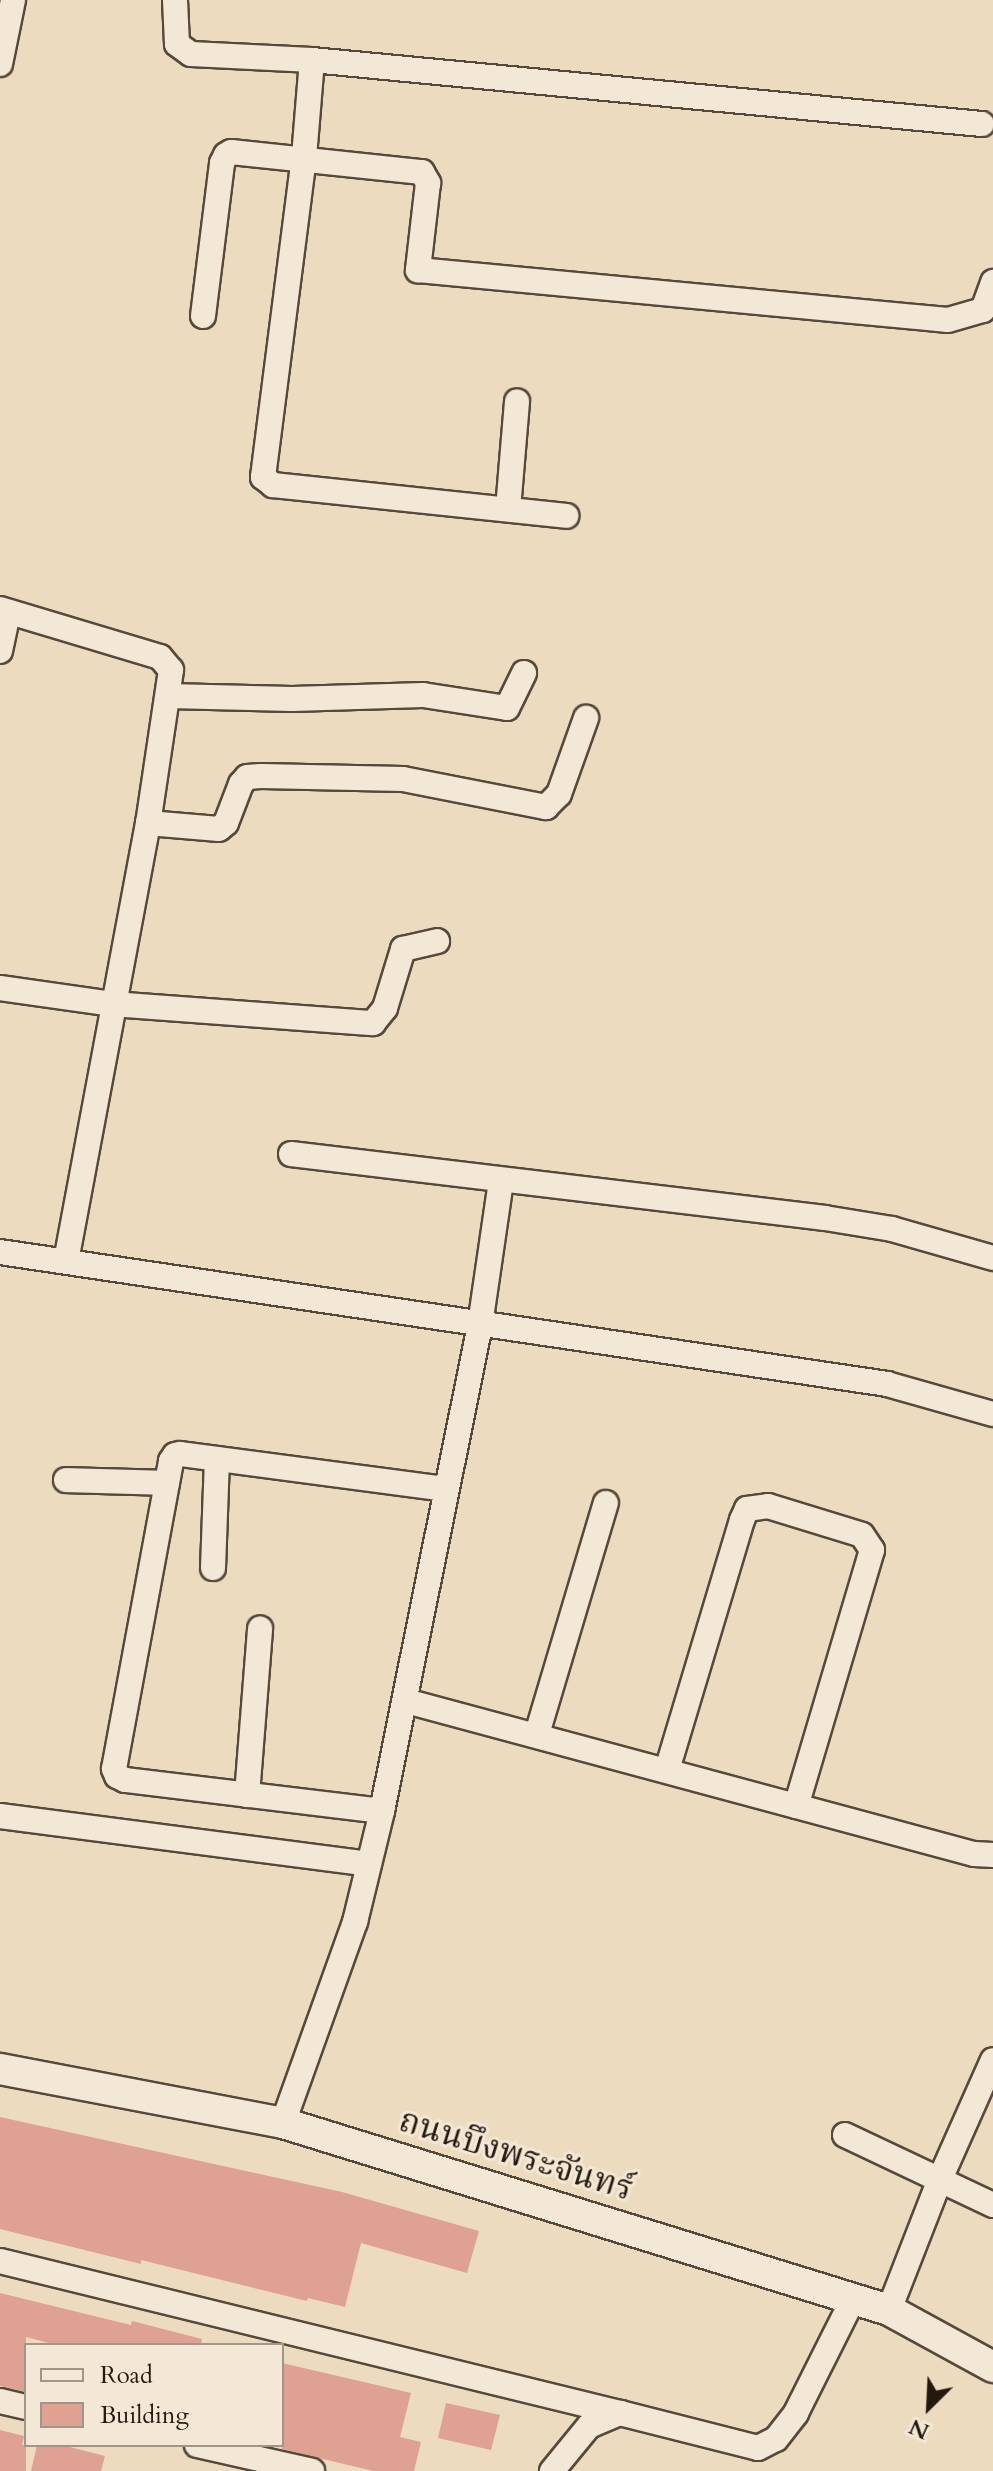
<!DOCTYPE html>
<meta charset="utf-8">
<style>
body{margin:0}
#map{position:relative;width:993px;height:2471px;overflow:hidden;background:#ecdbbf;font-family:Cardo,"Noto Serif Thai",serif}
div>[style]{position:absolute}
.building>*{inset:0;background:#dea192}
.roads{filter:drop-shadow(2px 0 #56493b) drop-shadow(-2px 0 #56493b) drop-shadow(0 2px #56493b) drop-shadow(0 -2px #56493b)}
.minor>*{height:24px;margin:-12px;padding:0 12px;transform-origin:12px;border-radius:12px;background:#f3e8d5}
.tertiary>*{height:30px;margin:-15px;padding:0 15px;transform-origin:15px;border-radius:15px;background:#f3e8d5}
span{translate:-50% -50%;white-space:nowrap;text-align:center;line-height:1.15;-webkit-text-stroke:6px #f3e8d5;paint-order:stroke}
.street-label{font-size:34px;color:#24180f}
.legend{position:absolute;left:24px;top:2343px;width:260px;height:104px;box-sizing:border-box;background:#f3e8d5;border:2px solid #a09586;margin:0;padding:10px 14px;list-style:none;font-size:24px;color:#24180f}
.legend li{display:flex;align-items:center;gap:16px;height:40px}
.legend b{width:40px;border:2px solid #a09586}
.north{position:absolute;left:889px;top:2367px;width:80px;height:80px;-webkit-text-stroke:6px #f3e8d5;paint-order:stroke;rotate:204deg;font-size:22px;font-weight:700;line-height:32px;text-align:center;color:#24180f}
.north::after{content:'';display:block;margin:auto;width:28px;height:36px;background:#24180f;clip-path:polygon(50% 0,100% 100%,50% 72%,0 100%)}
</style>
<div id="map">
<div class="building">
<i style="clip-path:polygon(0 2117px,342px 2192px,479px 2231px,467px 2273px,361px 2243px,345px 2307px,308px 2298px,307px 2301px,141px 2260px,141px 2264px,0 2229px)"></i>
<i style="clip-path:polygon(0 2293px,131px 2325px,132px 2321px,202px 2339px,201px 2345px,56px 2345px,26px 2337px,26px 2392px,0 2386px)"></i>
<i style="clip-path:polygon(282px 2363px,411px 2393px,400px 2437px,421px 2442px,414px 2471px,373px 2471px,282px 2449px)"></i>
<i style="clip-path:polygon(446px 2403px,500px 2415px,491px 2450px,438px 2438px)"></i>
<i style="clip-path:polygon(0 2430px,24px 2436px,22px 2445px,26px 2445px,26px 2471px,0 2471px)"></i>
<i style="clip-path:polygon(37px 2445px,62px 2445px,105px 2456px,101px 2471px,31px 2471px)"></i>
</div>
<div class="roads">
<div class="minor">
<i style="left:175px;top:0;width:44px;rotate:87.4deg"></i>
<i style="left:177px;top:44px;width:17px;rotate:36deg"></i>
<i style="left:191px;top:54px;width:121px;rotate:2.8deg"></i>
<i style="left:312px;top:60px;width:673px;rotate:5.46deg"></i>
<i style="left:312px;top:60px;width:97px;rotate:94.7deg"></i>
<i style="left:304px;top:157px;width:323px;rotate:97.3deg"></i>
<i style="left:263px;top:477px;width:13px;rotate:39deg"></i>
<i style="left:273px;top:485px;width:295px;rotate:6deg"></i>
<i style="left:0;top:64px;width:65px;rotate:-78.5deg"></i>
<i style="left:203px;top:316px;width:154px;rotate:-82.9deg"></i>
<i style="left:222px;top:163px;width:9px;rotate:-63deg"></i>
<i style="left:226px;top:155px;width:6px;rotate:-31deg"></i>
<i style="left:231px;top:152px;width:192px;rotate:6deg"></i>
<i style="left:422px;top:172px;width:13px;rotate:61deg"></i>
<i style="left:428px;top:183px;width:88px;rotate:96.6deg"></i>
<i style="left:418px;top:270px;width:532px;rotate:5.39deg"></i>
<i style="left:948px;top:320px;width:36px;rotate:-16deg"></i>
<i style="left:983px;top:310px;width:30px;rotate:-70deg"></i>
<i style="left:508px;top:509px;width:108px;rotate:-85.2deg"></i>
<i style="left:0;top:609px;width:167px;rotate:16.7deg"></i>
<i style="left:160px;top:657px;width:17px;rotate:50deg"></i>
<i style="left:171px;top:670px;width:155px;rotate:98.5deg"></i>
<i style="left:148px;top:823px;width:446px;rotate:100.6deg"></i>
<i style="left:0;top:651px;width:40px;rotate:-78deg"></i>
<i style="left:168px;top:696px;width:124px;rotate:1.4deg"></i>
<i style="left:292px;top:699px;width:131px;rotate:-1.7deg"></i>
<i style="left:423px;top:695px;width:85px;rotate:8.8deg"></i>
<i style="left:507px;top:708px;width:39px;rotate:-64deg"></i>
<i style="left:148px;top:823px;width:71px;rotate:4.8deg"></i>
<i style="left:219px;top:829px;width:9px;rotate:-41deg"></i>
<i style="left:226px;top:823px;width:42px;rotate:-69deg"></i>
<i style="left:241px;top:784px;width:9px;rotate:-49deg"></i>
<i style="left:247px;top:777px;width:14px;rotate:-4deg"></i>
<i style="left:261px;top:776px;width:142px;rotate:1.2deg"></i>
<i style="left:403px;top:779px;width:146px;rotate:11.1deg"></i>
<i style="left:546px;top:807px;width:18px;rotate:-45deg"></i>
<i style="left:559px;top:794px;width:81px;rotate:-70.4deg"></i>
<i style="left:0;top:988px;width:113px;rotate:8.1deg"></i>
<i style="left:112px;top:1004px;width:262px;rotate:4.2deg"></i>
<i style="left:373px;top:1023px;width:19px;rotate:-51deg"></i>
<i style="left:385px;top:1008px;width:62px;rotate:-73deg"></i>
<i style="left:403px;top:949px;width:35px;rotate:-13deg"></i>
<i style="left:291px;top:1154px;width:538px;rotate:6.83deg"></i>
<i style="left:825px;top:1218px;width:68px;rotate:9.3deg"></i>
<i style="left:892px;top:1229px;width:105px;rotate:16deg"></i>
<i style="left:0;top:1252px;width:897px;rotate:8.46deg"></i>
<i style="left:887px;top:1384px;width:110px;rotate:15.8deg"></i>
<i style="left:66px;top:1480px;width:101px;rotate:1.7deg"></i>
<i style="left:213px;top:1568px;width:109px;rotate:-87.9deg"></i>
<i style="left:406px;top:1701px;width:588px;rotate:15.08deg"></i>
<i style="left:974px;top:1854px;width:19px;rotate:3deg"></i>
<i style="left:537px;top:1734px;width:241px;rotate:-73.4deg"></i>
<i style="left:667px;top:1770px;width:261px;rotate:-73.3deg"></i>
<i style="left:742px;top:1520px;width:12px;rotate:-66deg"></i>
<i style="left:747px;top:1509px;width:21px;rotate:-8deg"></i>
<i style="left:768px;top:1506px;width:98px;rotate:17.1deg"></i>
<i style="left:862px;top:1535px;width:18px;rotate:56deg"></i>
<i style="left:872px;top:1550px;width:267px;rotate:106.5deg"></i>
<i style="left:247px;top:1795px;width:167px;rotate:-85.5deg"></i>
<i style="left:382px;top:1811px;width:259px;rotate:-173.1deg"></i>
<i style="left:125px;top:1780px;width:9px;rotate:-153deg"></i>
<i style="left:117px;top:1776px;width:8px;rotate:-113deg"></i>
<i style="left:114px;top:1769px;width:313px;rotate:-79.5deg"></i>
<i style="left:171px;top:1461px;width:7px;rotate:-56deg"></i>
<i style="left:175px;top:1455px;width:5px;rotate:-11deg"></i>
<i style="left:180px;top:1454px;width:268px;rotate:7.5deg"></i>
<i style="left:0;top:1816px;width:372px;rotate:7.4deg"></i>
<i style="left:283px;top:2123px;width:214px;rotate:-70.3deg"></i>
<i style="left:355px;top:1922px;width:114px;rotate:-76.3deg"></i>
<i style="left:382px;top:1811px;width:496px;rotate:-78.6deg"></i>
<i style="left:480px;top:1325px;width:146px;rotate:-81.7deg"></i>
<i style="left:845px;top:2135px;width:164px;rotate:25.3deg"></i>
<i style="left:0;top:2261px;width:638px;rotate:13.78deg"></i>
<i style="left:889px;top:2310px;width:141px;rotate:-68.7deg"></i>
<i style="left:940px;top:2179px;width:130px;rotate:-66deg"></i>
<i style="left:0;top:2401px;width:27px;rotate:13deg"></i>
<i style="left:197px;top:2445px;width:118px;rotate:12.7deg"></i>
<i style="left:552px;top:2471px;width:58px;rotate:-50.6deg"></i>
<i style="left:589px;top:2426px;width:34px;rotate:-23deg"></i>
<i style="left:620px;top:2413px;width:142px;rotate:14.2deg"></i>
<i style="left:758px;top:2448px;width:20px;rotate:-27deg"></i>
<i style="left:776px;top:2439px;width:33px;rotate:-52deg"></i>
<i style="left:796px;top:2413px;width:127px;rotate:-63.4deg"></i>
</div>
<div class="tertiary">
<i style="left:0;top:2069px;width:288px;rotate:10.8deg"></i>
<i style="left:283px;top:2123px;width:634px;rotate:17.15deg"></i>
<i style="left:889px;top:2310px;width:119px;rotate:28.7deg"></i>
</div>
</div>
<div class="street-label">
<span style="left:516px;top:2155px;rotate:17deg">ถนนบึงพระจันทร์</span>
</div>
<ul class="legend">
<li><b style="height:10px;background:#f3e8d5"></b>Road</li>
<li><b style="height:22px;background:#dea192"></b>Building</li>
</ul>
<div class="north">N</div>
</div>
